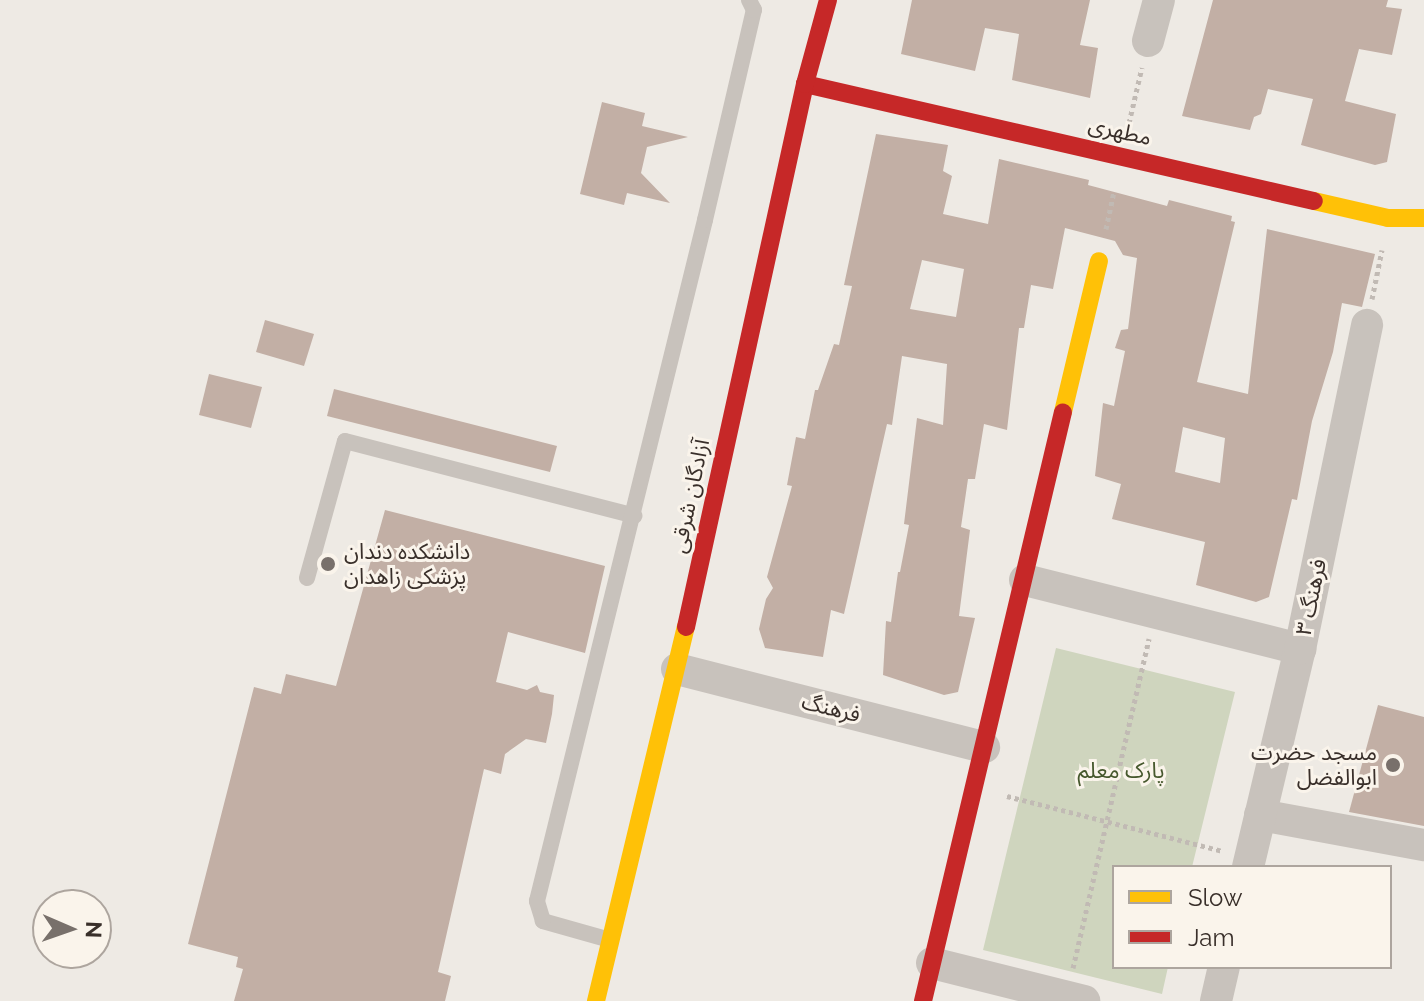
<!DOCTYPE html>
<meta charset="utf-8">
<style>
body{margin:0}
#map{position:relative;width:1424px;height:1001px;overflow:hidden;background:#eeeae4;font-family:Raleway,"Noto Sans Arabic",sans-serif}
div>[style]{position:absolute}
.green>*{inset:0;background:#cfd5be}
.building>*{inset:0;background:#c2afa5}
.path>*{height:5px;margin-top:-2.5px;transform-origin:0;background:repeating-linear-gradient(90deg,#c1bab4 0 4px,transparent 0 8px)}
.lane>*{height:16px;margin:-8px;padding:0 8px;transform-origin:8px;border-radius:8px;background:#c8c2bc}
.street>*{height:32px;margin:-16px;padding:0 16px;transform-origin:16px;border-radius:16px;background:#c8c2bc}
.slow>*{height:18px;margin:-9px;padding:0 9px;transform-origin:9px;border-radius:9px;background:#ffc107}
.jam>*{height:18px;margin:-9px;padding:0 9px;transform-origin:9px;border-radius:9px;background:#c62828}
.dots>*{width:22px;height:22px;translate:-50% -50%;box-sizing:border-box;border:4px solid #faf4eb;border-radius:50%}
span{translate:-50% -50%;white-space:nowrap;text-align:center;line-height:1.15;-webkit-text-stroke:6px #faf4eb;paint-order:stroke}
.street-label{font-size:22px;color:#392f2a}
.poi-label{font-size:22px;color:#392f2a}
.left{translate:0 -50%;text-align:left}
.right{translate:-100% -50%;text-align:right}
.park-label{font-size:22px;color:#46582d}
.legend{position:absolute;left:1112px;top:865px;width:280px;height:104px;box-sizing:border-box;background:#faf4eb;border:2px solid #ada59e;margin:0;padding:10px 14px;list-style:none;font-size:24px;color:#392f2a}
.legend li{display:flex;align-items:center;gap:16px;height:40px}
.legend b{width:40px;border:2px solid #ada59e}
.north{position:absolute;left:32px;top:889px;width:80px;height:80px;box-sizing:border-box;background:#faf4eb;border:2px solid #ada59e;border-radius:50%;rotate:92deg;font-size:22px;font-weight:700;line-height:32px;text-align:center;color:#392f2a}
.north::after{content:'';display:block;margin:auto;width:28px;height:36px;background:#78706b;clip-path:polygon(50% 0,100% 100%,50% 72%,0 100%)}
</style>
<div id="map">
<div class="green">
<i style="clip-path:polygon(1056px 648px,1235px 692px,1192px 867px,1114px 867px,1114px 967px,1168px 967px,1162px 994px,983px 950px)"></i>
</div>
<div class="building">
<i style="clip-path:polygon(912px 0,1090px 0,1080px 45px,1098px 48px,1090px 98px,1012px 80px,1019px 34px,985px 28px,975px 71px,901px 54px)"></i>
<i style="clip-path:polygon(1213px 0,1388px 0,1386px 7px,1402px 9px,1392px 55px,1359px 49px,1345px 101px,1396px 114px,1387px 162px,1375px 165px,1301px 145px,1313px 99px,1268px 89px,1261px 114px,1254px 117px,1250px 130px,1182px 116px)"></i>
<i style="clip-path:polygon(602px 102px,645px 113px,642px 126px,688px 137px,647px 147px,641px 173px,670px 203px,627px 193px,624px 205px,580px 194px)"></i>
<i style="clip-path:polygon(evenodd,876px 134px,948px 145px,943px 171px,952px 176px,943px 214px,988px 224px,999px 159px,1089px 180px,1088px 185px,1167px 206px,1169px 200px,1232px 216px,1231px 221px,1235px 222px,1197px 382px,1248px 394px,1267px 229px,1375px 254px,1362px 307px,1342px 303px,1333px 352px,1312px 421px,1297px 500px,1292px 499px,1269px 597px,1256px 602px,1196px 585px,1205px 542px,1112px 519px,1121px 484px,1095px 476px,1103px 403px,1114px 406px,1125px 351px,1115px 348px,1121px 330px,1128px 329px,1137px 258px,1123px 255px,1115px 241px,1065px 228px,1053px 289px,1031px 285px,1024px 328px,1019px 328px,1007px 430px,984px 424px,975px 479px,968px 479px,961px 527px,970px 530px,959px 616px,975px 618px,958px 692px,944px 695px,883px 675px,886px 621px,891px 622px,898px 572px,900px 572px,909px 525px,904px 524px,917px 418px,943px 425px,947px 364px,902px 356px,892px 425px,887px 424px,844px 614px,831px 610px,823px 657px,765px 648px,759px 629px,766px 599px,773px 588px,767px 577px,792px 486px,787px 485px,796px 437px,805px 439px,815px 390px,818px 390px,834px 344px,839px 345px,852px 286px,844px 285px,876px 134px,922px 260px,964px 269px,956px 317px,910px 309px,922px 260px,876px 134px,1183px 427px,1225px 438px,1220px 483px,1175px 472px,1183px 427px)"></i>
<i style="clip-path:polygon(265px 320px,314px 334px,304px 366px,256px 352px)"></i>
<i style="clip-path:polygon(209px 374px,262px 387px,251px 428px,199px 415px)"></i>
<i style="clip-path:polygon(334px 389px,557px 446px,550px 472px,327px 416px)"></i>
<i style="clip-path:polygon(385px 510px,605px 566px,585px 653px,508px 632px,496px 682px,527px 690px,537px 685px,540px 692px,554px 695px,552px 714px,546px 743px,526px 739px,505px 754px,501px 774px,484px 769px,438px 972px,451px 976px,445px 1001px,234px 1001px,243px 969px,236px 967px,238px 957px,188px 944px,254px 687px,281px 694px,286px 674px,336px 686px)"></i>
<i style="clip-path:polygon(1378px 705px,1424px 717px,1424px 826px,1349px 812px)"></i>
</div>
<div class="path">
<i style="left:1129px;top:123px;width:57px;rotate:-76.9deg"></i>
<i style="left:1106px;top:229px;width:38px;rotate:-78deg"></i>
<i style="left:1372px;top:299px;width:50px;rotate:-78.5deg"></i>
<i style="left:1007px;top:796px;width:222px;rotate:14.3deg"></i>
<i style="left:1073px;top:968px;width:338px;rotate:-77deg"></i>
</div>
<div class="lane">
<i style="left:307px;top:578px;width:142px;rotate:-74.5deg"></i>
<i style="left:345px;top:441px;width:299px;rotate:14.5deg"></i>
<i style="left:610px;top:940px;width:70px;rotate:-164.2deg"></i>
<i style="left:543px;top:921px;width:21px;rotate:-107deg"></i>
<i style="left:537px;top:901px;width:701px;rotate:-76.14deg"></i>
<i style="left:705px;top:220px;width:216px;rotate:-76.9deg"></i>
<i style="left:754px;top:10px;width:11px;rotate:-117deg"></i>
</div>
<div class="street">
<i style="left:1148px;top:41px;width:42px;rotate:-75deg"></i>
<i style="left:1025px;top:580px;width:284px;rotate:14.1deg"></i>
<i style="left:677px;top:669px;width:317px;rotate:14.3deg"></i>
<i style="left:1260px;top:815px;width:167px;rotate:10.4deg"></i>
<i style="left:1248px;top:867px;width:224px;rotate:-76.6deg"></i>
<i style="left:1300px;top:649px;width:331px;rotate:-78.3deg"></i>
<i style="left:932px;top:963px;width:157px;rotate:14deg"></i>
<i style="left:1216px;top:1001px;width:35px;rotate:-77deg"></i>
</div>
<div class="slow">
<i style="left:1314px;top:201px;width:76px;rotate:12.9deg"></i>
<i style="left:1388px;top:218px;width:36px"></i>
<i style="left:1063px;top:412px;width:155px;rotate:-76.6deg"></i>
<i style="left:596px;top:1001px;width:385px;rotate:-76.5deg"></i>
</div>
<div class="jam">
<i style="left:805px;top:84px;width:522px;rotate:12.95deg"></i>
<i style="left:686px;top:627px;width:556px;rotate:-77.64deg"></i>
<i style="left:805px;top:84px;width:87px;rotate:-74.7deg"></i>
<i style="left:923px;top:1001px;width:605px;rotate:-76.63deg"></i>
</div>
<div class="dots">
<i style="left:328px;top:564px;background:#78706b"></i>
<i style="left:1393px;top:765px;background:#78706b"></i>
</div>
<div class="street-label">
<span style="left:1120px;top:131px;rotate:13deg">مطهری</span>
<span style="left:690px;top:496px;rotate:-78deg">آزادگان شرقی</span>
<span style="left:1311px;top:597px;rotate:-78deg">فرهنگ ۳</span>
<span style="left:831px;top:708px;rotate:14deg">فرهنگ</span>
</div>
<div class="poi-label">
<span class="left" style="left:344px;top:564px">دانشکده دندان<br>پزشکی زاهدان</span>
<span class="right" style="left:1377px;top:765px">مسجد حضرت<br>ابوالفضل</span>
</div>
<div class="park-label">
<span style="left:1121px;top:771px">پارک معلم</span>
</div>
<ul class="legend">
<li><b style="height:10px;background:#ffc107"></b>Slow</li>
<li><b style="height:10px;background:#c62828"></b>Jam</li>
</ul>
<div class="north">N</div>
</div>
